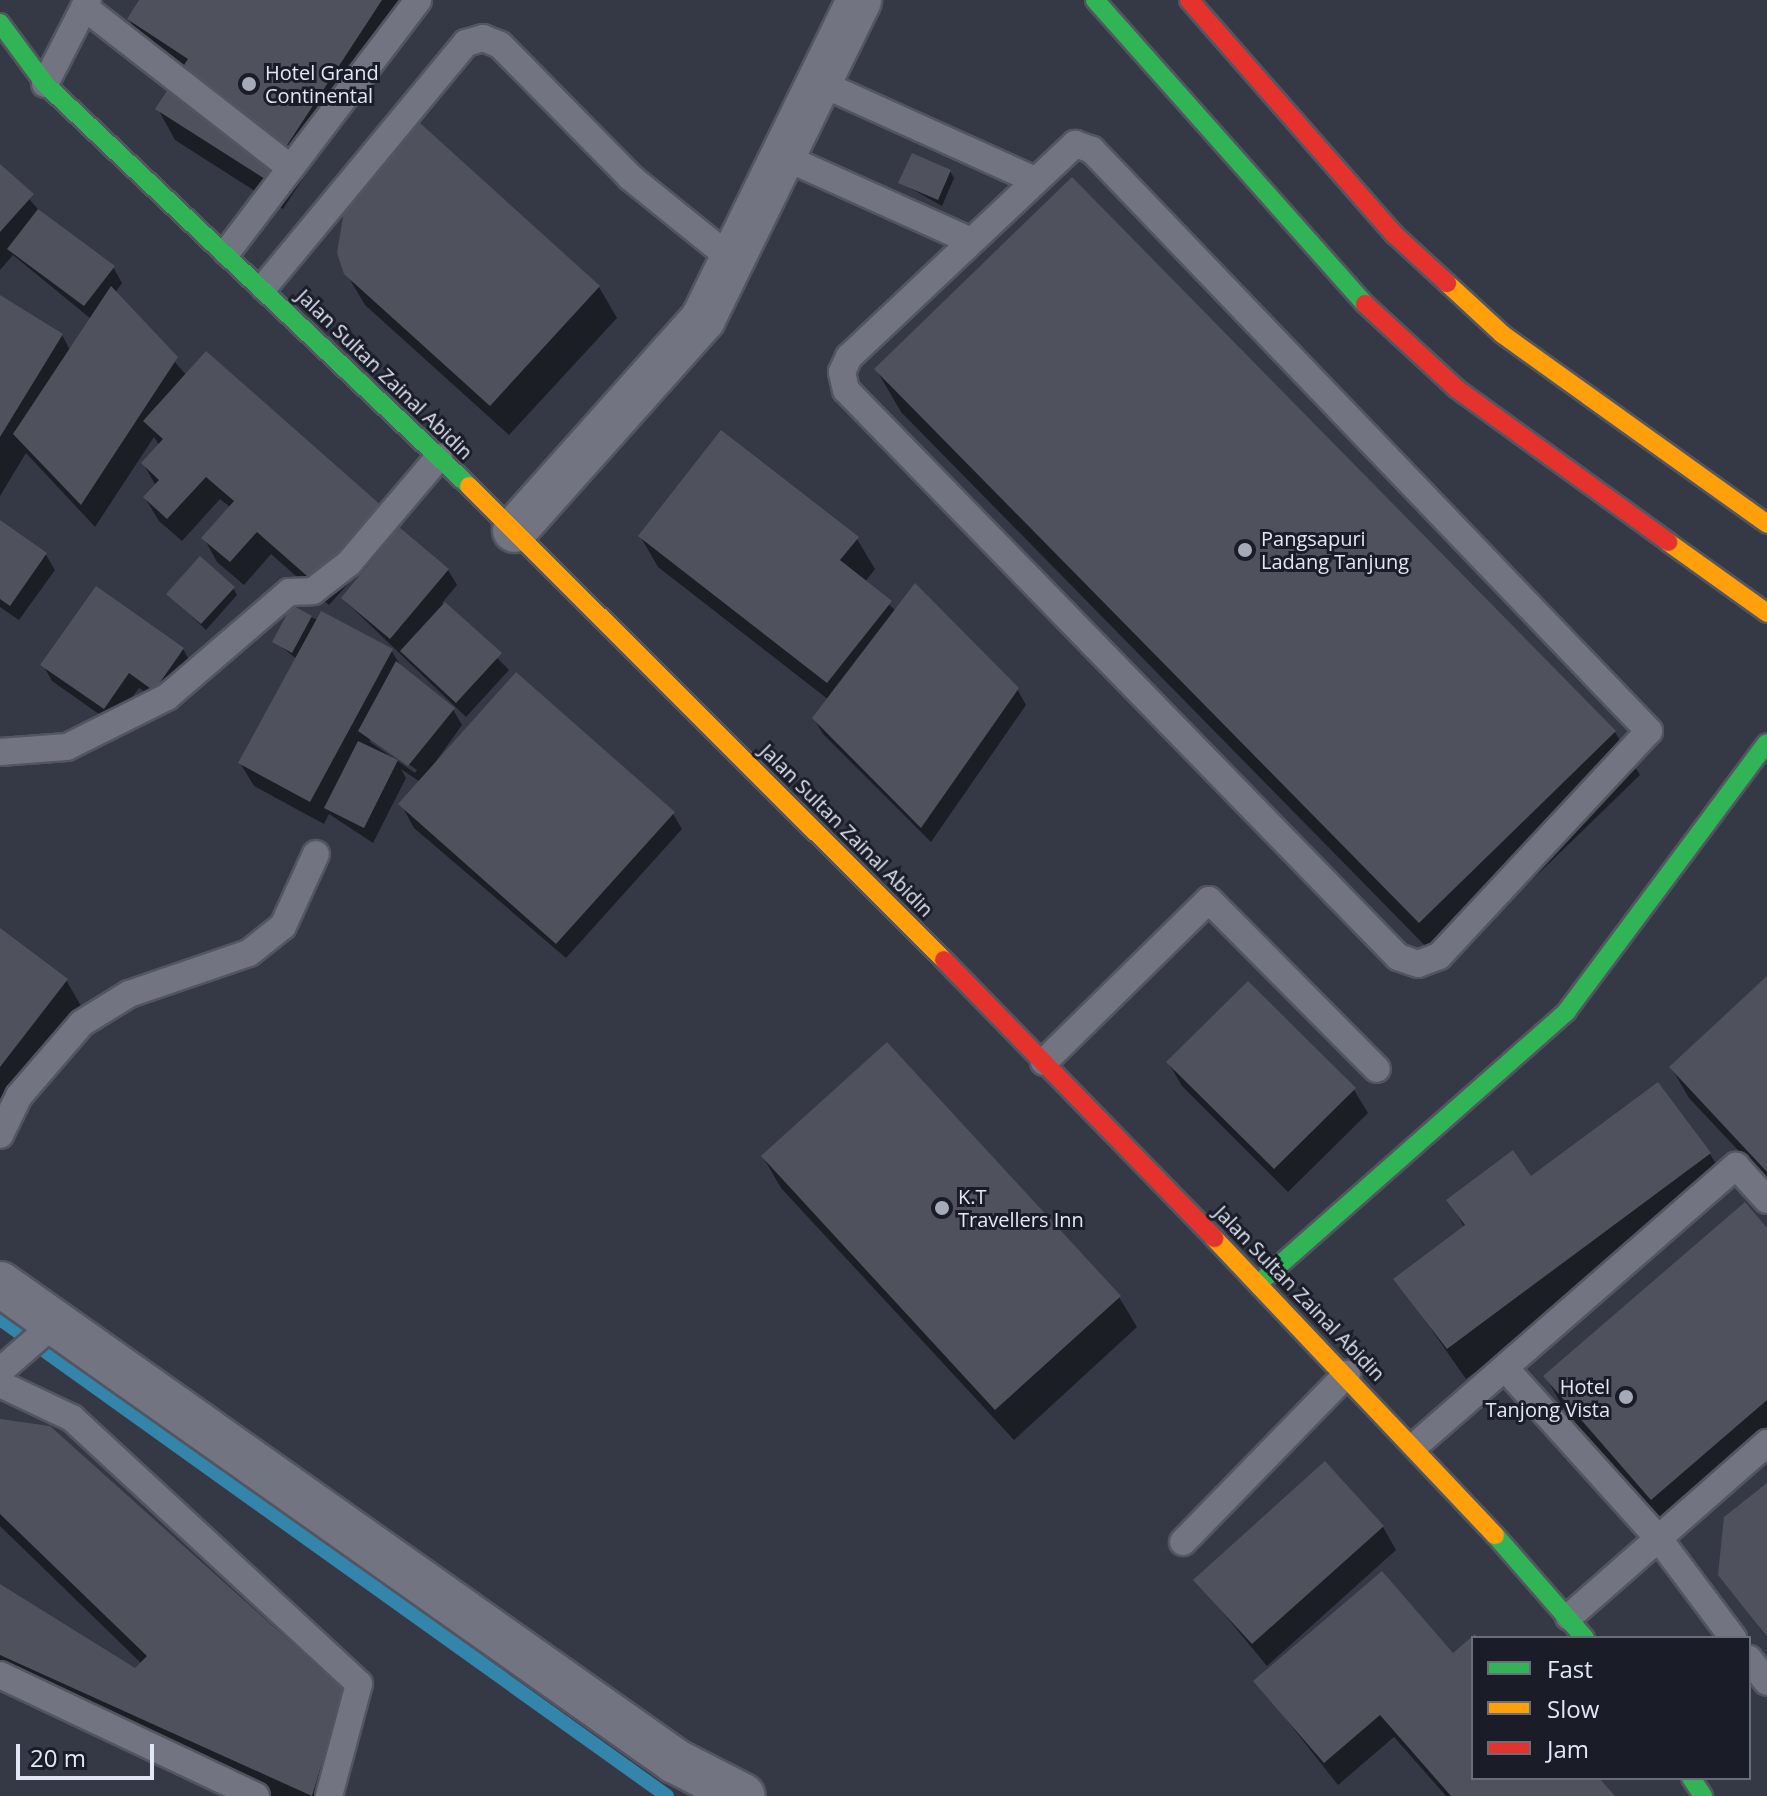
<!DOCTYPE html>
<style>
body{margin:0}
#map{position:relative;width:1767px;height:1796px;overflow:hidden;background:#353946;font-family:"Open Sans",sans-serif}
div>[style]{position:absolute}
.shadow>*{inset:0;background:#0007}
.stream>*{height:14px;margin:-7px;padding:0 7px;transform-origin:7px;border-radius:7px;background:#3385ab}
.building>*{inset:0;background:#4f525d}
.roads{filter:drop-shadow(2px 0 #525660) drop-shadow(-2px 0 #525660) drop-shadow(0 2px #525660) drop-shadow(0 -2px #525660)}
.lane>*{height:26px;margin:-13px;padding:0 13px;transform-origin:13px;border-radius:13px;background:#727482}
.street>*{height:44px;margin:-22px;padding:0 22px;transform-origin:22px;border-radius:22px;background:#727482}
.fast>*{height:18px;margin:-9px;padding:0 9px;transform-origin:9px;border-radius:9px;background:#30b455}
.slow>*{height:18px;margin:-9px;padding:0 9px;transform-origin:9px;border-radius:9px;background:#ff9f0a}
.jam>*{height:18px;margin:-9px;padding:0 9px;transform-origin:9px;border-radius:9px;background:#e5322d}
.dots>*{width:22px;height:22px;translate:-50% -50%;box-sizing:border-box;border:4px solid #1a1d28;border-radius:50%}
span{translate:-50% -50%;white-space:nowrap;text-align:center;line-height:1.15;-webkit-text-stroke:6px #1a1d28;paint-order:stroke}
.poi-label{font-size:20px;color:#e2e7f6}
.left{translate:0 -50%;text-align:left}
.right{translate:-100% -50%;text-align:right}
.street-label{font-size:20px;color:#e2e7f6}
.legend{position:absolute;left:1471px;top:1636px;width:280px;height:144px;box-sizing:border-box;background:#1a1d28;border:2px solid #6a6e7a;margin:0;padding:10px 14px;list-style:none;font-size:24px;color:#e2e7f6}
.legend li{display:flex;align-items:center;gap:16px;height:40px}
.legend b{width:40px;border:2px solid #6a6e7a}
.scale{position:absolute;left:16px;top:1744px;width:138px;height:36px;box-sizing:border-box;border:4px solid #e2e7f6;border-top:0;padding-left:10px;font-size:24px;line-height:28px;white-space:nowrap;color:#e2e7f6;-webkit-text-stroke:6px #1a1d28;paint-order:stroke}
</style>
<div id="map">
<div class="shadow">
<i style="clip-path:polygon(140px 0,419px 0,283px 209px,175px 140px,158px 109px,182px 72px,147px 50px,129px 19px)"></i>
<i style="clip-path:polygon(0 166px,44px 216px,113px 267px,122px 283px,115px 293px,187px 376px,381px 509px,396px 534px,448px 570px,457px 585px,442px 603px,509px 670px,466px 717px,343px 599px,373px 556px,329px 605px,271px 554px,244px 585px,217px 562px,204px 538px,231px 508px,220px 499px,182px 541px,159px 521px,145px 498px,156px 486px,143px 463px,159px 445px,154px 437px,95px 527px,26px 453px,0 496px,0 298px,62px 335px,70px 350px,91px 319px,13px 255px,0 270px)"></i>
<i style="clip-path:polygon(950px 171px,954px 178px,942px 206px,901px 183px)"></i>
<i style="clip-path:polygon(346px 273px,599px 287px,617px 318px,509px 435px,365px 305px)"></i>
<i style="clip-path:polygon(876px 369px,1615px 732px,1640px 775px,1444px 965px,901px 412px)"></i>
<i style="clip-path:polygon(0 523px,46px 555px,55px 570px,19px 620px,0 607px)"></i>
<i style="clip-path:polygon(640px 536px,857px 539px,875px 569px,865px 582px,896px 611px,1017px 689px,1026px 705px,931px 842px,823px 734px,814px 719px,829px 700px,658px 567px)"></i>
<i style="clip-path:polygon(233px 588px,237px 595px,206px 630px,168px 594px)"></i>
<i style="clip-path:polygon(evenodd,311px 617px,391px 650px,402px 668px,451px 706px,462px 725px,424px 778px,673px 814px,682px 829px,566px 958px,414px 828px,401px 804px,420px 782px,401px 769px,406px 778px,373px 843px,329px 814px,324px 824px,254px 786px,240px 763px,297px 659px,275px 642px,311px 617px,370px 737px,417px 770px,415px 773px,370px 742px,370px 737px)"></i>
<i style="clip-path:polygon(183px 649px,192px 665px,164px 705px,139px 688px,113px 724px,52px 681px,43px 665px)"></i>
<i style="clip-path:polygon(0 930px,66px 980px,84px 1011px,0 1121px)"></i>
<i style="clip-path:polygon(1767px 979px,1767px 1181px,1689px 1098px,1671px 1067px)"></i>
<i style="clip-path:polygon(1168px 1062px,1354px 1090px,1368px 1113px,1288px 1192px,1182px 1086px)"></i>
<i style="clip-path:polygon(1710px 1154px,1728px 1184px,1466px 1379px,1396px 1279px,1465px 1228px,1449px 1201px,1531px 1178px)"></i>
<i style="clip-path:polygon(763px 1157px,1119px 1297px,1137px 1327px,1014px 1440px,781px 1188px)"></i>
<i style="clip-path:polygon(1767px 1231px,1767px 1464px,1677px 1541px,1570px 1419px,1545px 1376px)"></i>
<i style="clip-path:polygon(0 1421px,342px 1691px,360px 1723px,338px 1796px,256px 1796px,0 1676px,0 1586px,136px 1670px,142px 1664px,0 1526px)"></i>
<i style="clip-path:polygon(1767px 1486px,1767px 1638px,1720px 1575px)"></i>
<i style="clip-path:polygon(1383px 1527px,1396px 1550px,1267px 1666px,1196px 1580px)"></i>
<i style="clip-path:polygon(1453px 1655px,1473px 1778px,1596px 1778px,1612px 1796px,1446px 1796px,1394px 1737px,1338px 1785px,1256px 1681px)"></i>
</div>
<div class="stream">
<i style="left:0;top:1319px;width:820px;rotate:35.57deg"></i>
</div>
<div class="building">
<i style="clip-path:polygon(139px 0,382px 0,265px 179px,155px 109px,188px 59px,127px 19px)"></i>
<i style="clip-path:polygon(420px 123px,600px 286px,490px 406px,344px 274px,337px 253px,345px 205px)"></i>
<i style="clip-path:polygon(912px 153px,951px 170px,938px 200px,898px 183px)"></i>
<i style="clip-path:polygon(0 164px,34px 194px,0 232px)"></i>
<i style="clip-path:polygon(1072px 177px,1616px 731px,1419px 923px,874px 369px)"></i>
<i style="clip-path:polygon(38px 209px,115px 266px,84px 306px,7px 249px)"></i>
<i style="clip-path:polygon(111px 286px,178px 357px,81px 505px,13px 434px)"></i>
<i style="clip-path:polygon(0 295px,63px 334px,0 437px)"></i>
<i style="clip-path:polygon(206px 351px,383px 507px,315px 583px,257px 532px,230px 562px,201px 538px,234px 501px,206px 477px,167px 519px,143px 497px,159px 480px,141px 463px,163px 439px,143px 421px)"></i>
<i style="clip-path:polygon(721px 430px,859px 537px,840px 560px,892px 601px,827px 683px,638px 536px)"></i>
<i style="clip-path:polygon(0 520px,47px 553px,10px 606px,0 599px)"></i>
<i style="clip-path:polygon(399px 527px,449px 569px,390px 639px,341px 598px)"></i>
<i style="clip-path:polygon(200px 556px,235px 587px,201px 624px,166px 594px)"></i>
<i style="clip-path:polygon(915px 583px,1019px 688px,921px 828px,812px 718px)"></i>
<i style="clip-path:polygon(96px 586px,184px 648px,154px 691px,129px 673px,104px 709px,40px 665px)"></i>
<i style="clip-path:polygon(445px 602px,502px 653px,456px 703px,400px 651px)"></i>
<i style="clip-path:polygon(292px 605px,312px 616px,292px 653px,272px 642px)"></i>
<i style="clip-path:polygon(321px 611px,393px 649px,310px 802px,238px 763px)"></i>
<i style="clip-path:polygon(396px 661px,455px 708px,408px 766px,358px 731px)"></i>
<i style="clip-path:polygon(516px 672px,675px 812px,556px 944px,398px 804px)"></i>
<i style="clip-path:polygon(358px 741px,398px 760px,364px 828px,324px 808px)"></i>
<i style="clip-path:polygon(0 928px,68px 979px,0 1067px)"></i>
<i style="clip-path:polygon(1767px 976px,1767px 1172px,1669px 1067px)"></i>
<i style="clip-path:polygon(1248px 981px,1356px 1088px,1274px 1169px,1166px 1062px)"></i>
<i style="clip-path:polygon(887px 1042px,1121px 1296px,995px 1410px,761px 1156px)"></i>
<i style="clip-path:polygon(1658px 1082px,1711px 1153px,1447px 1349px,1393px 1279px,1465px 1225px,1446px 1200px,1513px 1150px,1531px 1176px)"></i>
<i style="clip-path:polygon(1745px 1202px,1767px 1228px,1767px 1400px,1651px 1500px,1543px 1376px)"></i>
<i style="clip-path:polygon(0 1419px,50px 1426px,344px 1690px,312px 1796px,0 1655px,0 1584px,135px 1668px,147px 1656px,0 1514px)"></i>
<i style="clip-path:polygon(1325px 1461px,1384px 1526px,1252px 1644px,1193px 1580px)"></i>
<i style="clip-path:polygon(1767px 1483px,1767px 1637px,1718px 1575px,1724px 1517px)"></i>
<i style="clip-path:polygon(1382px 1571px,1453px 1653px,1475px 1634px,1478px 1638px,1473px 1778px,1599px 1778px,1615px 1796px,1451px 1796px,1380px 1715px,1324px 1763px,1253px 1681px)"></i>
</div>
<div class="roads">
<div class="lane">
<i style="left:84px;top:7px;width:262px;rotate:37.9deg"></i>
<i style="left:820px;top:83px;width:234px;rotate:24.3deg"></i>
<i style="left:45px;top:84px;width:94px;rotate:-62.9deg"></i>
<i style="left:1075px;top:144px;width:18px;rotate:19deg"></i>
<i style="left:1092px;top:150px;width:805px;rotate:46.21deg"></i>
<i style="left:1649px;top:731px;width:308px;rotate:133deg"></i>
<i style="left:1439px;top:956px;width:22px;rotate:159deg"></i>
<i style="left:1418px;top:964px;width:21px;rotate:-161deg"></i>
<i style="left:1398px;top:957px;width:791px;rotate:-134.23deg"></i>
<i style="left:846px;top:390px;width:18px;rotate:-103deg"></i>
<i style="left:842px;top:372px;width:17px;rotate:-65deg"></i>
<i style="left:849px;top:357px;width:311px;rotate:-43.3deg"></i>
<i style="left:784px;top:157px;width:203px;rotate:24.2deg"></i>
<i style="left:227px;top:252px;width:316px;rotate:-52.8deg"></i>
<i style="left:264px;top:287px;width:317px;rotate:-50.4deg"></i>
<i style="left:466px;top:43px;width:18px;rotate:-16deg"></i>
<i style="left:483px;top:38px;width:18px;rotate:22deg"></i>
<i style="left:500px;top:45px;width:185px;rotate:45.4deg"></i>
<i style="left:630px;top:177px;width:132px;rotate:38.9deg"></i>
<i style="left:0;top:752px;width:67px;rotate:-4.3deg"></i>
<i style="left:67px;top:747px;width:112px;rotate:-26.6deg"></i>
<i style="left:167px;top:697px;width:161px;rotate:-40.7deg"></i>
<i style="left:289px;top:592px;width:24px;rotate:-2deg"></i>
<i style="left:313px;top:591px;width:46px;rotate:-37.9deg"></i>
<i style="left:349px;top:563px;width:139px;rotate:-49.7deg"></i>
<i style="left:1044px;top:1062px;width:231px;rotate:-44.5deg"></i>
<i style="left:1209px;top:900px;width:238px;rotate:45.2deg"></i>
<i style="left:0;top:1135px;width:43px;rotate:-64deg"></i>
<i style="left:19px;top:1096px;width:96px;rotate:-49.2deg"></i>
<i style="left:82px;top:1023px;width:55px;rotate:-31.7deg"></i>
<i style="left:129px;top:994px;width:127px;rotate:-18.9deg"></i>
<i style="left:249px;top:953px;width:43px;rotate:-38.5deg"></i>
<i style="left:283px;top:926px;width:79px;rotate:-65.4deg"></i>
<i style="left:1505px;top:1368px;width:230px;rotate:48deg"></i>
<i style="left:1659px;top:1539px;width:124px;rotate:53.2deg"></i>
<i style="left:0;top:1371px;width:73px;rotate:-41.1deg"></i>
<i style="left:0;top:1384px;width:80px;rotate:25.3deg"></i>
<i style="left:72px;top:1418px;width:391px;rotate:42.8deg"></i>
<i style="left:359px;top:1684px;width:116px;rotate:105deg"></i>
<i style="left:1416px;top:1445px;width:425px;rotate:-41.1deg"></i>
<i style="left:1736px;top:1166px;width:46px;rotate:47.6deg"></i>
<i style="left:1183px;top:1542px;width:235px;rotate:-45.7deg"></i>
<i style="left:1569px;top:1617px;width:264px;rotate:-41.3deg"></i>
<i style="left:1749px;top:1659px;width:29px;rotate:52deg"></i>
<i style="left:0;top:1675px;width:283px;rotate:25.3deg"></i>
</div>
<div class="street">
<i style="left:515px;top:530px;width:283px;rotate:-48.3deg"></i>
<i style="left:703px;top:319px;width:355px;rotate:-63.9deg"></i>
<i style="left:0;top:1284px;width:827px;rotate:35.25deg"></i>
<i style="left:675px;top:1761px;width:76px;rotate:27.2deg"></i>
</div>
<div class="fast">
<i style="left:1095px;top:0;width:407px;rotate:48.4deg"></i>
<i style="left:0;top:23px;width:76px;rotate:53.6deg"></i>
<i style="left:45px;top:84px;width:584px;rotate:43.47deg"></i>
<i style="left:1259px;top:1283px;width:411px;rotate:-41.4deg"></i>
<i style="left:1567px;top:1011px;width:334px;rotate:-53.3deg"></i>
<i style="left:1495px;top:1535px;width:137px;rotate:48.9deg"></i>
<i style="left:1691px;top:1778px;width:22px;rotate:56deg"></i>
</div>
<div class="slow">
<i style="left:1447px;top:283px;width:75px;rotate:42.8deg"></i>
<i style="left:1502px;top:334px;width:326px;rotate:35.6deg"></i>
<i style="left:469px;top:486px;width:671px;rotate:44.94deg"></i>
<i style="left:1668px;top:542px;width:122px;rotate:35.6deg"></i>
<i style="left:1214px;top:1238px;width:409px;rotate:46.6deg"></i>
</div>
<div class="jam">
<i style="left:1189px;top:0;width:313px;rotate:48.8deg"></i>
<i style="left:1395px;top:235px;width:71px;rotate:42.7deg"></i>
<i style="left:1365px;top:304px;width:125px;rotate:42.7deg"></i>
<i style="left:1457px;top:389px;width:261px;rotate:35.9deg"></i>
<i style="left:944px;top:960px;width:388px;rotate:45.8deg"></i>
</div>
</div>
<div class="dots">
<i style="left:249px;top:84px;background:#a5aab8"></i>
<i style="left:1245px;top:550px;background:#a5aab8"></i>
<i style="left:942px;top:1208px;background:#a5aab8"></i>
<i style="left:1626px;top:1397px;background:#a5aab8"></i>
</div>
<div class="poi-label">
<span class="left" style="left:265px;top:84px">Hotel Grand<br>Continental</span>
<span class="left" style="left:1261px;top:550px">Pangsapuri<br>Ladang Tanjung</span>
<span class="left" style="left:958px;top:1208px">K.T<br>Travellers Inn</span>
<span class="right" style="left:1610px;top:1398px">Hotel<br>Tanjong Vista</span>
</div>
<div class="street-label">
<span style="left:385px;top:374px;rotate:44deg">Jalan Sultan Zainal Abidin</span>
<span style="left:847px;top:830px;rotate:45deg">Jalan Sultan Zainal Abidin</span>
<span style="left:1300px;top:1293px;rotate:46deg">Jalan Sultan Zainal Abidin</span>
</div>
<ul class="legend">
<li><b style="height:10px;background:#30b455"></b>Fast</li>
<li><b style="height:10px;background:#ff9f0a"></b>Slow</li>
<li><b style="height:10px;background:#e5322d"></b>Jam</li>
</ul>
<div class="scale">20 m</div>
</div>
